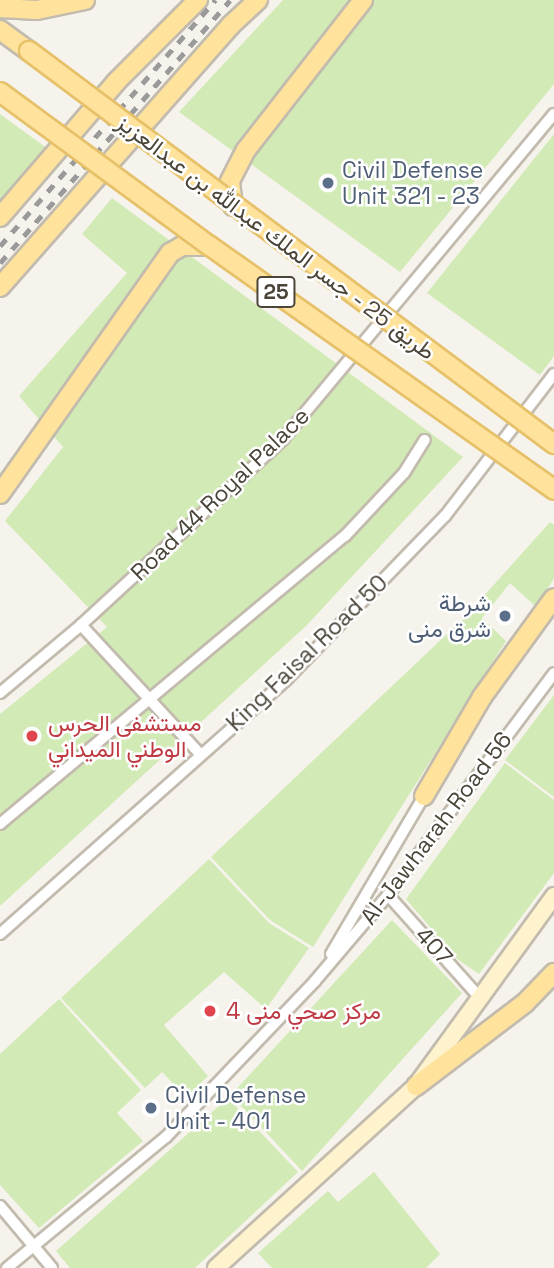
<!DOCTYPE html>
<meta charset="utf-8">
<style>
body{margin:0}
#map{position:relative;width:554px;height:1268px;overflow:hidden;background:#f6f3ec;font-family:"Space Grotesk",Vazirmatn,sans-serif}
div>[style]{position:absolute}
.green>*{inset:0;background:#d2eab5}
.roads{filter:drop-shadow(2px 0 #c2bbae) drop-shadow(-2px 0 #c2bbae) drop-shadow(0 2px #c2bbae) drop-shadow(0 -2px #c2bbae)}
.minor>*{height:10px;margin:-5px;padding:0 5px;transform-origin:5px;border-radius:5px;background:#fff}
.secondary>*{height:16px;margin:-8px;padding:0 8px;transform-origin:8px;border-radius:8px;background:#fff3cd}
.primary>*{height:18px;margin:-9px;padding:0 9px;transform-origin:9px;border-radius:9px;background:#ffe39c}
.rail>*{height:4.5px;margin-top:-2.25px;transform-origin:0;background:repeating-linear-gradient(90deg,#9a9a9a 0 9px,transparent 0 18px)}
.bridges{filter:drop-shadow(2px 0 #e6c16a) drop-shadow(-2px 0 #e6c16a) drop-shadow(0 2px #e6c16a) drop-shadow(0 -2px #e6c16a)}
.primary-bridge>*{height:18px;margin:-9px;padding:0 9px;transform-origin:9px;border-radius:9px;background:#ffe39c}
.dots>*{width:19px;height:19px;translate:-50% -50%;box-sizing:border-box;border:4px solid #fff;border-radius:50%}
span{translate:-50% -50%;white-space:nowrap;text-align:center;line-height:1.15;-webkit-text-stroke:5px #fff;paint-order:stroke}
.shield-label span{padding:2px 5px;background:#fff;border:2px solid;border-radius:5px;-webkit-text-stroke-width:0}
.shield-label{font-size:21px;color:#4b4439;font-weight:700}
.service-label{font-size:23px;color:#4e5e75}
.left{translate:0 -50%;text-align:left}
.right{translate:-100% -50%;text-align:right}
.street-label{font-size:23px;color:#4b4439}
.health-label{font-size:23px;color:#be3a42}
</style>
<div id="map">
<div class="green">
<i style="clip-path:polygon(283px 0,554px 0,554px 84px,400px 272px,179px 112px)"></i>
<i style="clip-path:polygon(0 114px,48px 149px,0 205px)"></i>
<i style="clip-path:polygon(554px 134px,554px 356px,540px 375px,427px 293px)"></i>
<i style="clip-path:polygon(112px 198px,463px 457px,306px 626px,0 906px,0 714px,107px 627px,5px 521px,63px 447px,19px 396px,127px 273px,82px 234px)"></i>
<i style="clip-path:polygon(550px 522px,554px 525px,554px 579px,535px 606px,510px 583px,482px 618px,506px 641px,313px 947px,270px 920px,211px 857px,464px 618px)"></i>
<i style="clip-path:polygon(554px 695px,554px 797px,505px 760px)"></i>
<i style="clip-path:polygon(505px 763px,554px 800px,554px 873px,479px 974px,457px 959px,406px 899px)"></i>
<i style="clip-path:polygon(209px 859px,269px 923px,309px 948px,266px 1009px,224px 972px,164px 1025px,208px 1076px,186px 1097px,162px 1072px,145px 1088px,61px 998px)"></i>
<i style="clip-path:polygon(392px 920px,462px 993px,302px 1171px,231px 1095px)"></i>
<i style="clip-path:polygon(59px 999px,141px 1090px,117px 1113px,143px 1141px,39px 1228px,0 1185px,0 1054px)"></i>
<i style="clip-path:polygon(228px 1098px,298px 1172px,195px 1268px,70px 1268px,56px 1251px)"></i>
<i style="clip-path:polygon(374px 1172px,440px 1254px,426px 1268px,272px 1268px,258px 1253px,328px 1191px,338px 1202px)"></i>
</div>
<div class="roads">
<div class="minor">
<i style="left:81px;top:625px;width:176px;rotate:47.3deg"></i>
<i style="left:0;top:693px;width:106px;rotate:-40deg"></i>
<i style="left:81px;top:625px;width:275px;rotate:-42.6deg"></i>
<i style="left:283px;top:439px;width:423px;rotate:-50.2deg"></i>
<i style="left:0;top:824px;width:449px;rotate:-39.9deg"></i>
<i style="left:345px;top:536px;width:86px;rotate:-46.9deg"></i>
<i style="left:404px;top:473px;width:39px;rotate:-58deg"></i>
<i style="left:388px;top:895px;width:138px;rotate:48.2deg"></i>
<i style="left:0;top:934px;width:381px;rotate:-41.6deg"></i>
<i style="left:285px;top:681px;width:230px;rotate:-45.9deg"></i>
<i style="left:445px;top:516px;width:179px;rotate:-52.5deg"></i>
<i style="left:331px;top:954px;width:183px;rotate:-59.5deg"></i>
<i style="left:0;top:1206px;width:81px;rotate:50deg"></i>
<i style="left:7px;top:1268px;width:206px;rotate:-39.5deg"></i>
<i style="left:166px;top:1137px;width:216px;rotate:-46.3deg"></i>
<i style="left:315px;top:981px;width:113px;rotate:-49.7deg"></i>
<i style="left:388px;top:895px;width:277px;rotate:-53.2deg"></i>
</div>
<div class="secondary">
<i style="left:216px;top:1268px;width:270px;rotate:-42.3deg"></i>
<i style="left:416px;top:1086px;width:235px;rotate:-54deg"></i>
</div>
<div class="primary">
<i style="left:0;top:8px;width:37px;rotate:3deg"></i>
<i style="left:37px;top:10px;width:49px;rotate:-11.8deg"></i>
<i style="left:0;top:30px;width:36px;rotate:36deg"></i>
<i style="left:233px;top:206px;width:25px;rotate:-97deg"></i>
<i style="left:230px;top:181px;width:35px;rotate:-63deg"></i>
<i style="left:246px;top:150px;width:190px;rotate:-52deg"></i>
<i style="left:0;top:217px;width:178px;rotate:-49.3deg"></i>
<i style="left:116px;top:82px;width:116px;rotate:-45deg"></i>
<i style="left:0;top:287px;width:349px;rotate:-48.6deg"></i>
<i style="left:231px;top:25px;width:37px;rotate:-43deg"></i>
<i style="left:0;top:494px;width:295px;rotate:-54.8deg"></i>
<i style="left:170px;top:253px;width:14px;rotate:-30deg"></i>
<i style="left:182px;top:246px;width:28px"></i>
<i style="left:424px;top:796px;width:115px;rotate:-59.6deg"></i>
<i style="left:482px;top:697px;width:122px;rotate:-54deg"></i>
<i style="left:416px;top:1086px;width:137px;rotate:-37.3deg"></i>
<i style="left:525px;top:1003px;width:42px;rotate:-46deg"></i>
</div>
</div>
<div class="rail">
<i style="left:0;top:246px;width:327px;rotate:-48.8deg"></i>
<i style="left:0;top:263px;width:349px;rotate:-48.8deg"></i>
</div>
<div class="bridges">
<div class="primary-bridge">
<i style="left:29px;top:51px;width:656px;rotate:36.82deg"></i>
<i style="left:0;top:92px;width:260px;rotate:36.3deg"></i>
<i style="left:210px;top:246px;width:422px;rotate:35.3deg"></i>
</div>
</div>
<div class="dots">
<i style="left:328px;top:183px;background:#5c6f8a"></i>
<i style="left:505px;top:616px;background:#5c6f8a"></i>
<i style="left:32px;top:736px;background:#e0444e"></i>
<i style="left:210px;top:1011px;background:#e0444e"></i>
<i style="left:151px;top:1108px;background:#5c6f8a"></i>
</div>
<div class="shield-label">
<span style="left:276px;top:292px">25</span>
</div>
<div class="service-label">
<span class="left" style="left:342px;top:183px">Civil Defense<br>Unit 321 - 23</span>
<span class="right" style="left:491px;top:616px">شرطة<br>شرق منى</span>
<span class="left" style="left:165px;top:1108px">Civil Defense<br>Unit - 401</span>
</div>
<div class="street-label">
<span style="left:276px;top:237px;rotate:37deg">طريق 25 - جسر الملك عبدالله بن عبدالعزيز</span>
<span style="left:220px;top:494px;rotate:-44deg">Road 44 Royal Palace</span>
<span style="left:307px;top:653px;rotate:-44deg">King Faisal Road 50</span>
<span style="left:436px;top:828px;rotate:-53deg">Al-Jawharah Road 56</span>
<span style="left:434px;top:946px;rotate:48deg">407</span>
</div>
<div class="health-label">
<span class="left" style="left:48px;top:736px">مستشفى الحرس<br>الوطني الميداني</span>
<span class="left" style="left:226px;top:1011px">مركز صحي منى 4</span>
</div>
</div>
